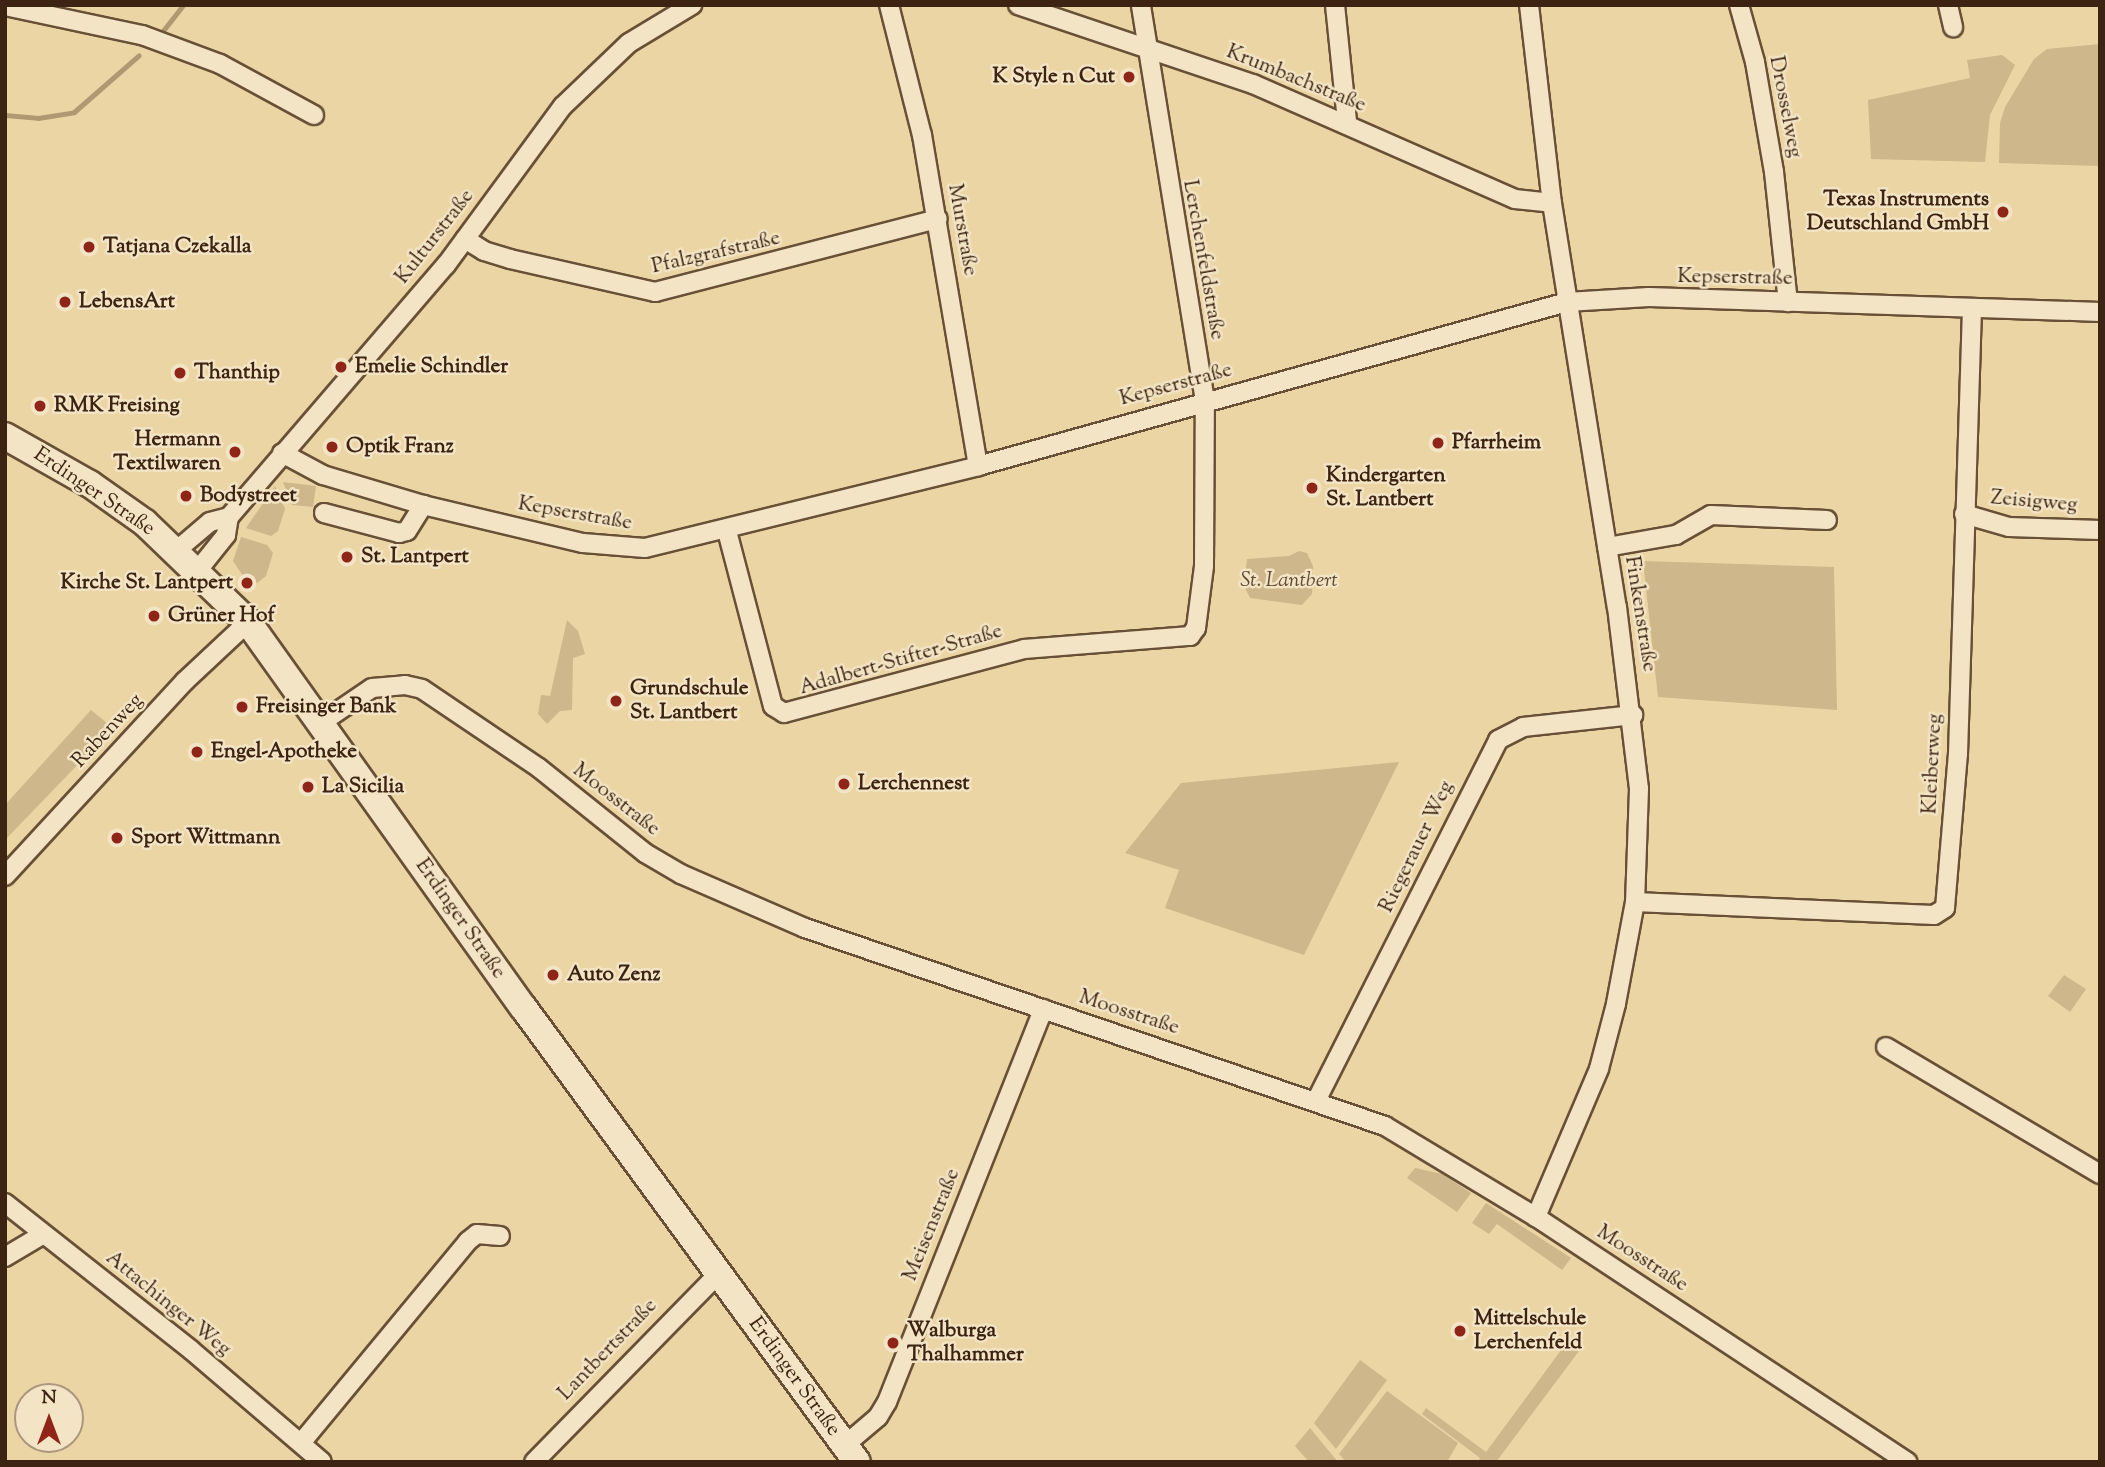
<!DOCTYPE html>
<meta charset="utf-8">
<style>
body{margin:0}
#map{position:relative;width:2105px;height:1467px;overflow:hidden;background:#ebd5a4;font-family:"Sorts Mill Goudy",serif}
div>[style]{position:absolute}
.green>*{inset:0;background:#cdb78b}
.stream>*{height:5px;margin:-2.5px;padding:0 2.5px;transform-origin:2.5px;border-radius:2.5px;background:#b09872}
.roads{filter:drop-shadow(2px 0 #685036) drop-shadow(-2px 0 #685036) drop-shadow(0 2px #685036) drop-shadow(0 -2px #685036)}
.street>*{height:18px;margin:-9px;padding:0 9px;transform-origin:9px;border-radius:9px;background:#f2e4c4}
.secondary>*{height:26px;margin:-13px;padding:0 13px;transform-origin:13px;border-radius:13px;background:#f2e4c4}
.dots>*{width:19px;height:19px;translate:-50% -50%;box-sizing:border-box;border:4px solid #f2e4c4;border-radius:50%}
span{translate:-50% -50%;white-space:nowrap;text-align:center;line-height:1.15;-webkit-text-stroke:5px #f2e4c4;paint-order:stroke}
.poi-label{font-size:21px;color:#3d2312;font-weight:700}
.right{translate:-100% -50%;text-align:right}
.left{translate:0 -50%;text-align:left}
.street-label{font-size:21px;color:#3d2312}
.park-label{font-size:21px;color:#614830;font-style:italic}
.frame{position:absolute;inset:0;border:7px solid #3d2312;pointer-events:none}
.north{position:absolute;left:14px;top:1383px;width:70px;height:70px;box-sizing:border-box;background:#f2e4c4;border:2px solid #aa977d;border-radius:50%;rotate:0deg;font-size:19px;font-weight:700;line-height:28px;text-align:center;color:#3d2312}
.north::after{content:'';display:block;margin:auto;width:24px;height:32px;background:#8f2418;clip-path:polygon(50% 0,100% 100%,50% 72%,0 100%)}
</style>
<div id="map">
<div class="green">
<i style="clip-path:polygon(2100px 44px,2100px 166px,1999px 163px,2000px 123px,2005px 107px,2034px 59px,2047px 49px)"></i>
<i style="clip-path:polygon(2002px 55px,2015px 65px,1990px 115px,1985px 162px,1871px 159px,1868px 100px,1970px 78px,1967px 60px)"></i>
<i style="clip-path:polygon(283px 482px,316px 486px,313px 507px,292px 505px)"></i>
<i style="clip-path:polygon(275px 486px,285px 509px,278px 531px,271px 536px,246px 528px)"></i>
<i style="clip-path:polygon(241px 537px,267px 545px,273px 553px,266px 576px,251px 588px,233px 561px)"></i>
<i style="clip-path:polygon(1299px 551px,1307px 553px,1313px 566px,1312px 594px,1302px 605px,1250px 598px,1244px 586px,1247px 559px,1289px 556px)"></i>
<i style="clip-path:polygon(1643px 561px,1834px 567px,1837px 710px,1658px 697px)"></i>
<i style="clip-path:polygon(567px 620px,578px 631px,585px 654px,573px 658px,572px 710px,560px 711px,547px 724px,538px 714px,541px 695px,550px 696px)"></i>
<i style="clip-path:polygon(91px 710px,113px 728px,5px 840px,5px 805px)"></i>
<i style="clip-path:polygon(1399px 762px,1304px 955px,1165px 908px,1179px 870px,1125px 853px,1181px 783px)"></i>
<i style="clip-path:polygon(2064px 975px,2086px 989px,2070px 1012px,2048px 996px)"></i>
<i style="clip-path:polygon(1415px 1168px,1442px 1174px,1471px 1193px,1457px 1212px,1407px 1178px)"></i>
<i style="clip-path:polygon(1486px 1203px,1571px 1258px,1562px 1270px,1497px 1224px,1489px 1234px,1472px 1223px)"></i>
<i style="clip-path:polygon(1567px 1342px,1579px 1351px,1496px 1462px,1478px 1462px,1480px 1458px,1422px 1414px,1426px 1408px,1486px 1452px)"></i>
<i style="clip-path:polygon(1360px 1360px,1387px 1380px,1336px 1449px,1314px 1423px)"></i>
<i style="clip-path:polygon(1387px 1391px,1458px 1443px,1447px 1462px,1346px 1462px,1339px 1454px)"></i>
<i style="clip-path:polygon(1310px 1428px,1338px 1462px,1309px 1462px,1295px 1446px)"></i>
</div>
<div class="stream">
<i style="left:162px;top:32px;width:34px;rotate:-52deg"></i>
<i style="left:5px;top:115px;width:33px;rotate:5deg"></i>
<i style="left:38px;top:118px;width:36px;rotate:-9deg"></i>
<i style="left:74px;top:112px;width:86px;rotate:-41.2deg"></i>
</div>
<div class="roads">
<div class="street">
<i style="left:889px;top:5px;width:134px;rotate:75.8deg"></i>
<i style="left:922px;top:135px;width:336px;rotate:80.4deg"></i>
<i style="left:1018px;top:5px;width:248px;rotate:18.6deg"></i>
<i style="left:1253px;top:84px;width:286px;rotate:23.7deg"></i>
<i style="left:1515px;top:199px;width:37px;rotate:6deg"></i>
<i style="left:1335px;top:5px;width:118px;rotate:84.1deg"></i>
<i style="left:1529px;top:5px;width:199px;rotate:83.4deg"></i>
<i style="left:1552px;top:203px;width:409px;rotate:80.9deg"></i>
<i style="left:1617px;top:607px;width:183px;rotate:83.1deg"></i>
<i style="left:1639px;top:789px;width:113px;rotate:92deg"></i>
<i style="left:1635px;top:902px;width:104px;rotate:100.6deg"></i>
<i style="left:1616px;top:1004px;width:67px;rotate:104.7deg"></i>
<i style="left:1599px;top:1069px;width:161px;rotate:113.1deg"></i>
<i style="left:1739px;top:5px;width:59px;rotate:74.3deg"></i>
<i style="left:1755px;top:62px;width:112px;rotate:80.2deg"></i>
<i style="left:1774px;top:172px;width:131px;rotate:83.9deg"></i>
<i style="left:1948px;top:5px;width:23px;rotate:77deg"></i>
<i style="left:5px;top:6px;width:140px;rotate:12deg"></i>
<i style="left:142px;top:35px;width:83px;rotate:20.4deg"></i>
<i style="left:220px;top:64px;width:107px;rotate:28.5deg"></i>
<i style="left:465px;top:239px;width:22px;rotate:32deg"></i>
<i style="left:484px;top:251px;width:27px;rotate:17deg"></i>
<i style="left:510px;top:259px;width:149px;rotate:12.8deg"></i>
<i style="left:655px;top:292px;width:292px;rotate:-14.5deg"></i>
<i style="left:282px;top:453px;width:47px;rotate:28.2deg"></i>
<i style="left:323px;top:475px;width:104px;rotate:16.7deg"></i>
<i style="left:423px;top:505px;width:164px;rotate:13.4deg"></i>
<i style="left:583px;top:543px;width:62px;rotate:4.6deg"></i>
<i style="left:645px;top:548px;width:343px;rotate:-13.8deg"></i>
<i style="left:978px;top:466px;width:611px;rotate:-15.56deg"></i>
<i style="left:1567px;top:302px;width:82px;rotate:-3.5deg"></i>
<i style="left:1649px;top:297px;width:451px;rotate:1.9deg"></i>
<i style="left:324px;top:513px;width:78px;rotate:14.9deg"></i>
<i style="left:399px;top:533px;width:8px;rotate:-14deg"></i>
<i style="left:407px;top:531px;width:31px;rotate:-58deg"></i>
<i style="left:1964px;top:514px;width:47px;rotate:16.1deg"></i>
<i style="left:2009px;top:527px;width:91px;rotate:1.9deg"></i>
<i style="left:727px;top:531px;width:181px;rotate:75.3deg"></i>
<i style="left:773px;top:706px;width:13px;rotate:32deg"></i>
<i style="left:784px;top:713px;width:248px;rotate:-14.9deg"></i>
<i style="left:1024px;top:649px;width:167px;rotate:-4.5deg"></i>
<i style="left:1190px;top:636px;width:10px;rotate:-53deg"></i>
<i style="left:1196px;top:628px;width:63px;rotate:-82.6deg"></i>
<i style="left:1204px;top:566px;width:165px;rotate:-89.7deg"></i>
<i style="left:1205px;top:401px;width:401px;rotate:-99.2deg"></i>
<i style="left:1607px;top:547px;width:70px;rotate:-9.9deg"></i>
<i style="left:1676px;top:535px;width:40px;rotate:-29.7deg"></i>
<i style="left:1711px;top:515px;width:116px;rotate:2.5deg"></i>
<i style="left:177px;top:550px;width:43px;rotate:-40.3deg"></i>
<i style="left:210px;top:522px;width:20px;rotate:-15deg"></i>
<i style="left:198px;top:570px;width:45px;rotate:-51.3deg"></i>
<i style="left:226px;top:535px;width:18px;rotate:-81deg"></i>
<i style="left:229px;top:517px;width:333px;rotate:-49.3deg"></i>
<i style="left:446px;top:265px;width:197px;rotate:-53.7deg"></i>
<i style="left:563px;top:106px;width:91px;rotate:-43.7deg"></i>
<i style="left:629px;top:43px;width:74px;rotate:-31.1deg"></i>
<i style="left:322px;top:722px;width:60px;rotate:-34.2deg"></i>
<i style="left:372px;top:688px;width:33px;rotate:-5deg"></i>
<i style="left:405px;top:685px;width:17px;rotate:13deg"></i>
<i style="left:422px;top:689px;width:141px;rotate:34deg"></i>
<i style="left:539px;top:768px;width:136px;rotate:38.7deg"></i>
<i style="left:645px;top:853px;width:42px;rotate:30.3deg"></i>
<i style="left:681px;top:874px;width:135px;rotate:23.5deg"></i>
<i style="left:805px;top:928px;width:613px;rotate:18.85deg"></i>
<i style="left:1385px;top:1126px;width:176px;rotate:31.1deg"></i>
<i style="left:1536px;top:1217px;width:445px;rotate:33.4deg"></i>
<i style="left:5px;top:876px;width:265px;rotate:-47.3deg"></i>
<i style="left:185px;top:681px;width:86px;rotate:-43.1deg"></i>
<i style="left:1635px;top:902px;width:299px;rotate:2.5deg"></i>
<i style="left:1934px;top:915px;width:13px;rotate:-32deg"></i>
<i style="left:1945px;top:908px;width:155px;rotate:-85.2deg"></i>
<i style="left:1958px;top:754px;width:445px;rotate:-88.2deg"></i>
<i style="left:1886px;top:1047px;width:249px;rotate:30.7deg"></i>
<i style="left:1317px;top:1099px;width:402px;rotate:-63.2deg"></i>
<i style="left:1498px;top:740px;width:28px;rotate:-27deg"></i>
<i style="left:1523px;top:727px;width:111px;rotate:-6.2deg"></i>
<i style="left:5px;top:1203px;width:237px;rotate:38.3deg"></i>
<i style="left:191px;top:1350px;width:172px;rotate:40.5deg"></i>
<i style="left:5px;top:1257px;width:43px;rotate:-30.7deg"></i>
<i style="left:301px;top:1443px;width:262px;rotate:-50.4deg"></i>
<i style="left:468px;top:1241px;width:11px;rotate:-38deg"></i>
<i style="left:477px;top:1234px;width:23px;rotate:5deg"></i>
<i style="left:845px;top:1445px;width:43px;rotate:-40.3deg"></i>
<i style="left:878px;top:1417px;width:17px;rotate:-59deg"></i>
<i style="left:887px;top:1402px;width:423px;rotate:-68.3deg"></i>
<i style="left:534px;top:1462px;width:264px;rotate:-45.6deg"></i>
</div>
<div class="secondary">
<i style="left:5px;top:436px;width:98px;rotate:29.5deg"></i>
<i style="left:90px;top:484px;width:67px;rotate:35.3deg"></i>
<i style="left:145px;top:523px;width:143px;rotate:43.9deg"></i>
<i style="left:248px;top:622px;width:473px;rotate:54.5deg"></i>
<i style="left:523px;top:1007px;width:564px;rotate:53.72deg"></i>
</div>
</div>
<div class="dots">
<i style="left:1129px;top:77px;background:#8f2418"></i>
<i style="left:2003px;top:212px;background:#8f2418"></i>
<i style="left:89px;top:247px;background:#8f2418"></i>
<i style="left:65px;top:302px;background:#8f2418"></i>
<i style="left:341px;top:367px;background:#8f2418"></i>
<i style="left:180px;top:373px;background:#8f2418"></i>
<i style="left:40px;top:406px;background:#8f2418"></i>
<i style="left:1438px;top:443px;background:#8f2418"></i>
<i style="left:332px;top:447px;background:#8f2418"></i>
<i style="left:235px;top:452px;background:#8f2418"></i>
<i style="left:1312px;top:488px;background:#8f2418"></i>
<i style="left:186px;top:496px;background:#8f2418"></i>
<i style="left:347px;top:557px;background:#8f2418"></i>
<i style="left:247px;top:583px;background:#8f2418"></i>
<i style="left:154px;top:616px;background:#8f2418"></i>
<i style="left:616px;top:701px;background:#8f2418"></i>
<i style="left:242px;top:707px;background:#8f2418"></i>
<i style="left:197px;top:752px;background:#8f2418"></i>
<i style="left:844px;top:784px;background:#8f2418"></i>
<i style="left:308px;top:787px;background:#8f2418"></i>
<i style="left:117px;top:838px;background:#8f2418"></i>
<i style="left:553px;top:975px;background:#8f2418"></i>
<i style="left:1460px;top:1331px;background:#8f2418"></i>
<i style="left:893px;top:1343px;background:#8f2418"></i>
</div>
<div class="poi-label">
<span class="right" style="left:1115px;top:77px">K Style n Cut</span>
<span class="right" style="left:1989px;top:212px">Texas Instruments<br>Deutschland GmbH</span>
<span class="left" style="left:103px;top:247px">Tatjana Czekalla</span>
<span class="left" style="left:79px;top:302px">LebensArt</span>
<span class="left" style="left:355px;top:367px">Emelie Schindler</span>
<span class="left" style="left:194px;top:373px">Thanthip</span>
<span class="left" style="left:54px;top:406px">RMK Freising</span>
<span class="right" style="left:221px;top:452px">Hermann<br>Textilwaren</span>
<span class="left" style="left:1452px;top:443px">Pfarrheim</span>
<span class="left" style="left:346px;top:447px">Optik Franz</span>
<span class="left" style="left:1326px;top:488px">Kindergarten<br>St. Lantbert</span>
<span class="left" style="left:200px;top:496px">Bodystreet</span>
<span class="left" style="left:361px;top:557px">St. Lantpert</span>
<span class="right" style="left:233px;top:583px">Kirche St. Lantpert</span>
<span class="left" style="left:168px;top:616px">Grüner Hof</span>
<span class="left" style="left:630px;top:701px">Grundschule<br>St. Lantbert</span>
<span class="left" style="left:256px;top:707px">Freisinger Bank</span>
<span class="left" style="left:211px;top:752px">Engel-Apotheke</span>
<span class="left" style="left:858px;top:784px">Lerchennest</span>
<span class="left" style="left:322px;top:787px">La Sicilia</span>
<span class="left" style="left:131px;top:838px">Sport Wittmann</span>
<span class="left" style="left:567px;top:975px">Auto Zenz</span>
<span class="left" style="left:1474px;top:1331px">Mittelschule<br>Lerchenfeld</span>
<span class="left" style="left:907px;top:1343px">Walburga<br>Thalhammer</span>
</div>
<div class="street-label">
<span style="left:1296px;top:79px;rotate:22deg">Krumbachstraße</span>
<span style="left:1785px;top:107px;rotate:79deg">Drosselweg</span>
<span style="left:962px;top:230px;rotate:80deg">Murstraße</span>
<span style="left:435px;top:237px;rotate:-52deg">Kulturstraße</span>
<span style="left:716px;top:253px;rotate:-13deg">Pfalzgrafstraße</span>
<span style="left:1203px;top:260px;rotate:80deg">Lerchenfeldstraße</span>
<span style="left:1735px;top:278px;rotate:1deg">Kepserstraße</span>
<span style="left:1176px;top:385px;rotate:-15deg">Kepserstraße</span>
<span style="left:94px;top:492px;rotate:34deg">Erdinger Straße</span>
<span style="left:2034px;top:502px;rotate:5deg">Zeisigweg</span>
<span style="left:575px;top:514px;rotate:10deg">Kepserstraße</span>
<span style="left:1640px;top:614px;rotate:81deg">Finkenstraße</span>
<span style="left:901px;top:660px;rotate:-16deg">Adalbert-Stifter-Straße</span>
<span style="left:108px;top:731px;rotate:-47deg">Rabenweg</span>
<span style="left:1933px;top:764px;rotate:-87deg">Kleiberweg</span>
<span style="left:616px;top:800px;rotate:38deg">Moosstraße</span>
<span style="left:1417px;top:847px;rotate:-64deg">Riegerauer Weg</span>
<span style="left:460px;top:919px;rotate:55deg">Erdinger Straße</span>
<span style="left:1129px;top:1013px;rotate:18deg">Moosstraße</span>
<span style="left:932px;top:1225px;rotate:-68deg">Meisenstraße</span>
<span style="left:1642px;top:1259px;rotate:33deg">Moosstraße</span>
<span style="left:168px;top:1304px;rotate:39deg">Attachinger Weg</span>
<span style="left:608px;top:1350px;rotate:-46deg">Lantbertstraße</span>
<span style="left:794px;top:1377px;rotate:54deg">Erdinger Straße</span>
</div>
<div class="park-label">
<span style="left:1289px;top:581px">St. Lantbert</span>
</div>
<div class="frame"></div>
<div class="north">N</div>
</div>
